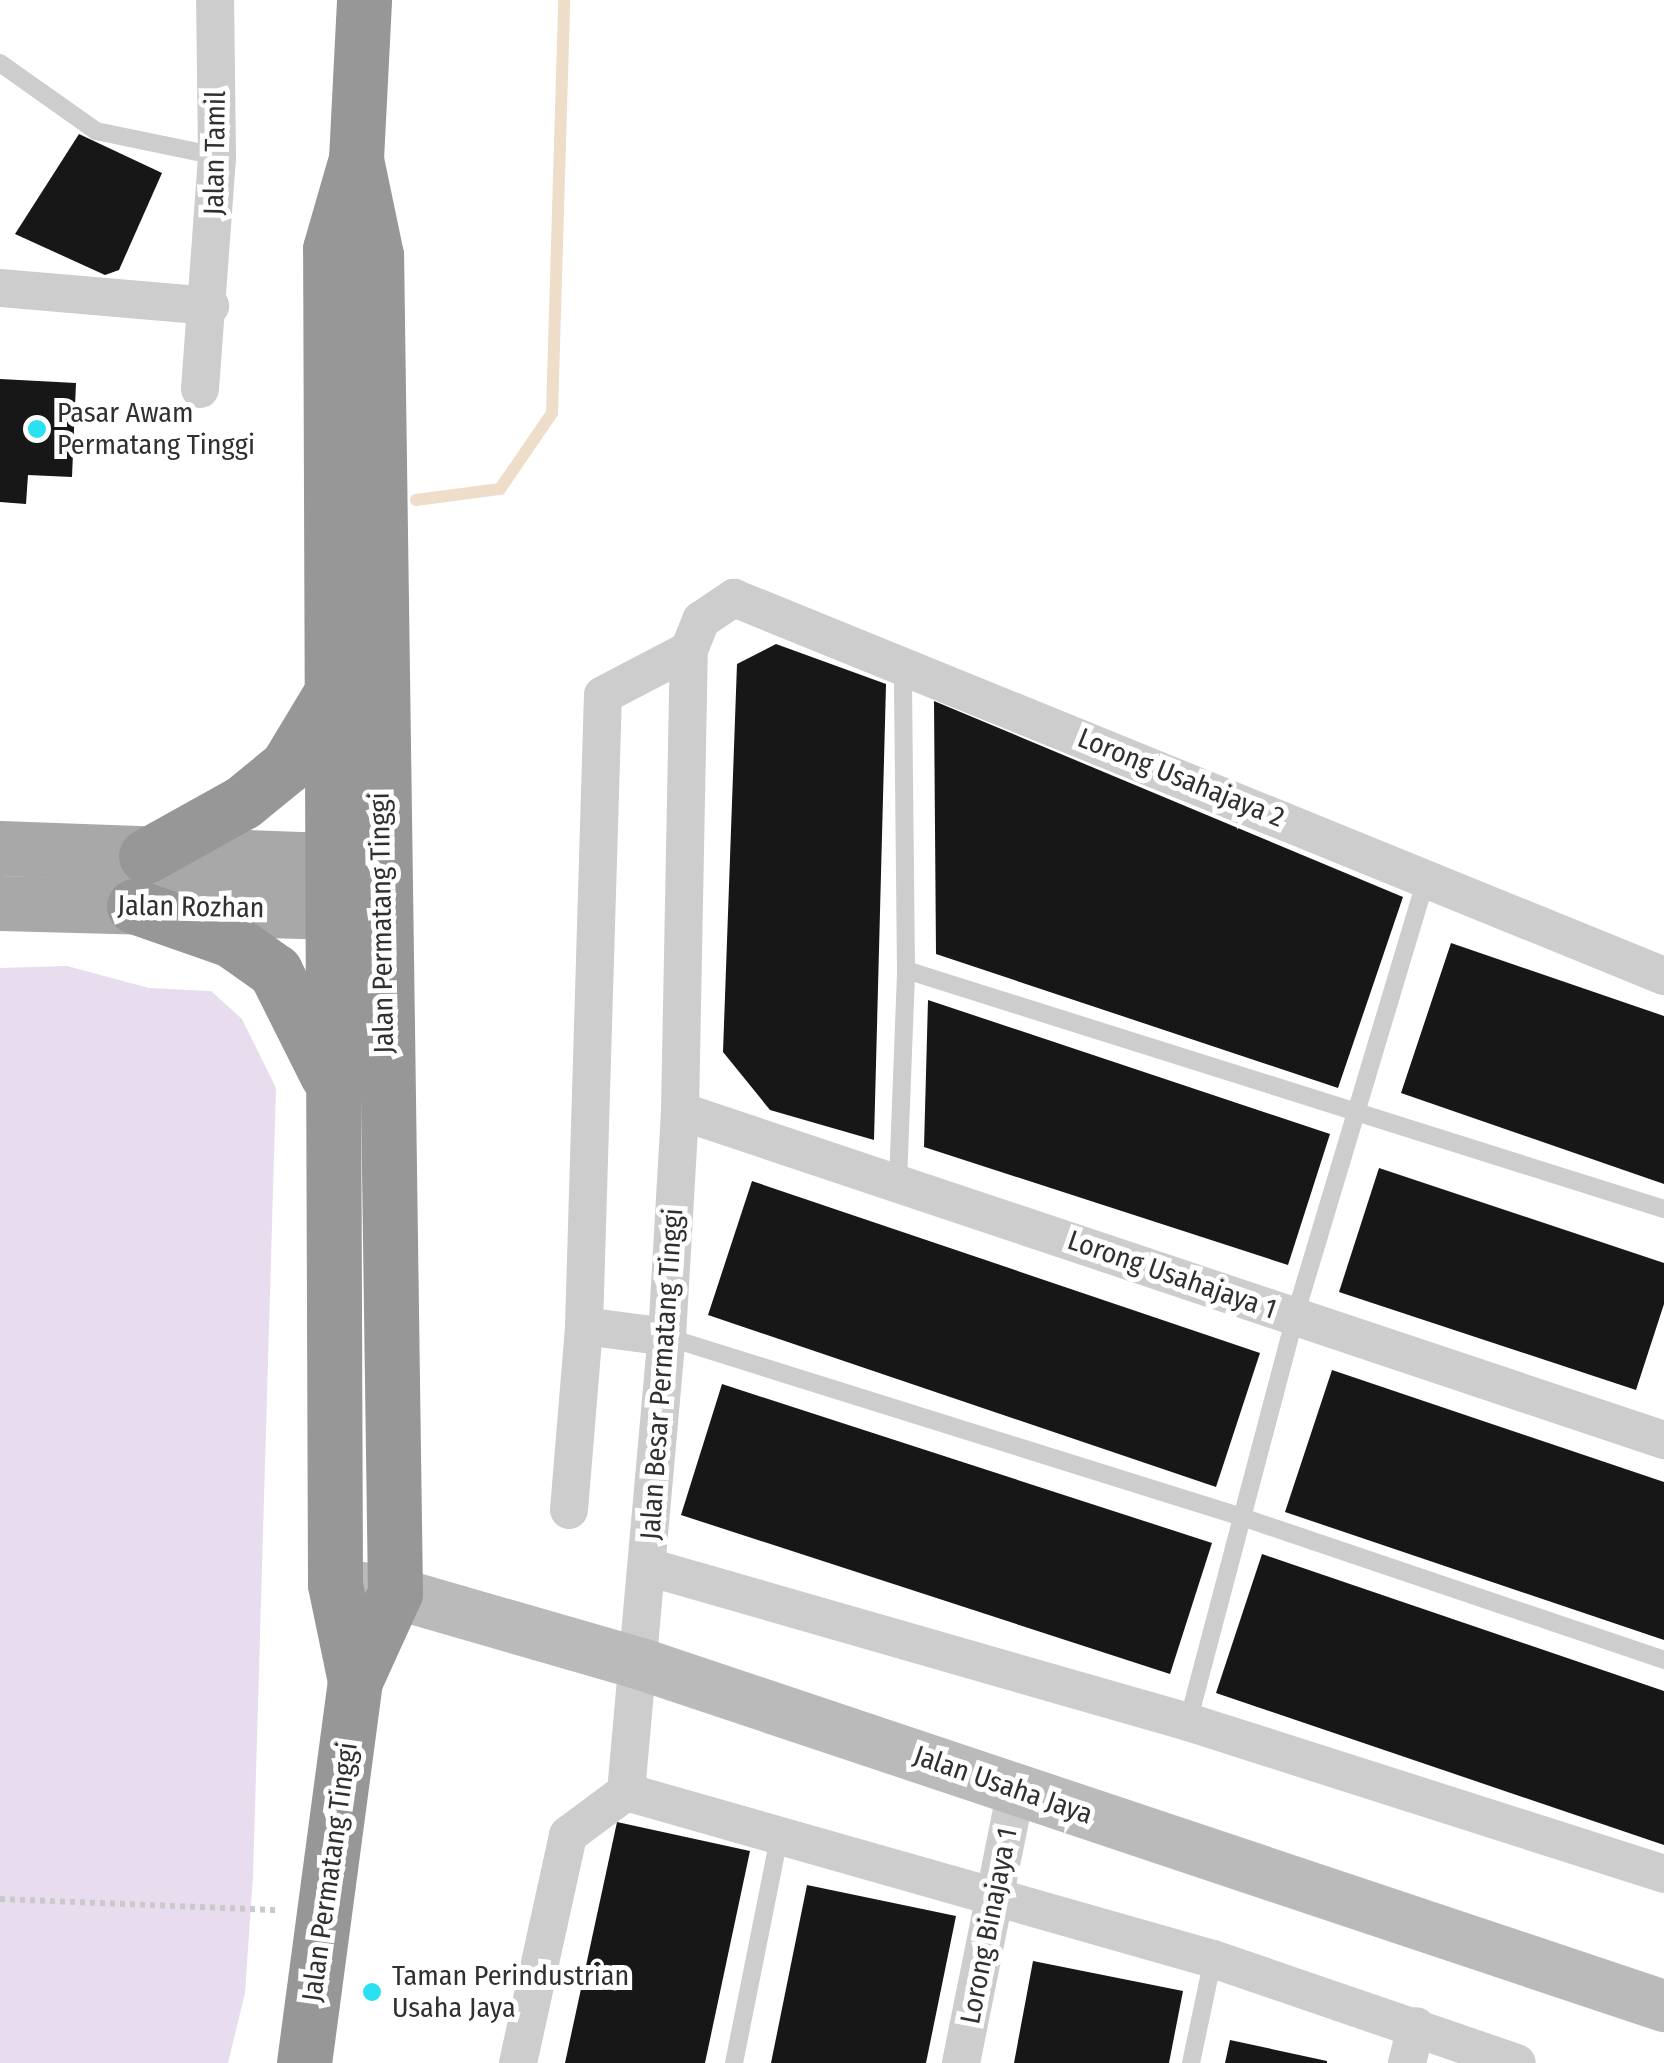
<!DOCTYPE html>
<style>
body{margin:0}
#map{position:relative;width:1664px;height:2063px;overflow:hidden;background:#fff;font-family:"Fira Sans Condensed",sans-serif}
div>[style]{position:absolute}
.green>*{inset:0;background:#e7ddee}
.stream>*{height:12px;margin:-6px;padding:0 6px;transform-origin:6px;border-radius:6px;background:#eeddc8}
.building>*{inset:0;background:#171717}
.path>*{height:6px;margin-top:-3px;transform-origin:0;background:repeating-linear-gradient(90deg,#cacaca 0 5px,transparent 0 10px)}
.lane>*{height:18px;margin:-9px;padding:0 9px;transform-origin:9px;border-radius:9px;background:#cdcdcd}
.street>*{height:38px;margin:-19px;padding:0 19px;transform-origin:19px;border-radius:19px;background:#cdcdcd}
.secondary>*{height:52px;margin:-26px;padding:0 26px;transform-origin:26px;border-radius:26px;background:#bababa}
.primary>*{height:55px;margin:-27.5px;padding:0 27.5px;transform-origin:27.5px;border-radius:27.5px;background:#a8a8a8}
.highway>*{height:55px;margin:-27.5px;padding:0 27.5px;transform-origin:27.5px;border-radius:27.5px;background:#979797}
.dots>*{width:28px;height:28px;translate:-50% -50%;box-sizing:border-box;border:5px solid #fff;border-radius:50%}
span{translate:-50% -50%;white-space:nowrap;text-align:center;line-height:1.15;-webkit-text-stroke:10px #fff;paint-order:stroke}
.street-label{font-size:28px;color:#303030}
.poi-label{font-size:28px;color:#303030}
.left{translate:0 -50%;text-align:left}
</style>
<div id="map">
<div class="green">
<i style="clip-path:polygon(67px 966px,149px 988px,211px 991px,242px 1019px,276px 1088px,253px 1876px,245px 1993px,228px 2063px,0 2063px,0 968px)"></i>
</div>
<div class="stream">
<i style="left:416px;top:500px;width:85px;rotate:-7.5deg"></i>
<i style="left:500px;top:489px;width:92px;rotate:-55.6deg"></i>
<i style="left:552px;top:413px;width:413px;rotate:-88.3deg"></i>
</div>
<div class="building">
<i style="clip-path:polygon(79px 134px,162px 173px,119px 270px,105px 275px,15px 234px)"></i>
<i style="clip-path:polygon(0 379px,76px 383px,72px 477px,28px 475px,26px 504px,0 502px)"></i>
<i style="clip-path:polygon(776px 644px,886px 684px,874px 1140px,770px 1110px,723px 1052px,737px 664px)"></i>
<i style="clip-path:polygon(934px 701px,1403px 897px,1338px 1088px,936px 954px)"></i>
<i style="clip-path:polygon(1451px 943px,1664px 1016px,1664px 1184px,1401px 1093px)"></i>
<i style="clip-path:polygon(928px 1000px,1330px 1134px,1288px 1265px,924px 1147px)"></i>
<i style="clip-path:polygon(1379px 1168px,1664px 1263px,1664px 1304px,1636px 1390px,1339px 1292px)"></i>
<i style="clip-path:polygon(752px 1181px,1260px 1353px,1216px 1487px,708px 1315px)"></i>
<i style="clip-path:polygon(1332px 1370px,1664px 1482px,1664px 1640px,1285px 1512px)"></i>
<i style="clip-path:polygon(722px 1384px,1212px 1543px,1170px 1674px,681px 1515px)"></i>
<i style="clip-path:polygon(1262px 1554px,1664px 1691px,1664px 1845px,1216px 1693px)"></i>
<i style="clip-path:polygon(617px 1822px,750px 1851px,705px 2063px,565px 2063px)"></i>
<i style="clip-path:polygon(807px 1885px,956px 1916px,926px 2063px,771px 2063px)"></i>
<i style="clip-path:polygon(1033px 1961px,1183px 1991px,1169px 2063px,1014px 2063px)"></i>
<i style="clip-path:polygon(1230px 2040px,1327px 2061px,1327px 2063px,1225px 2063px)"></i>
</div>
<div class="path">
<i style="left:0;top:1899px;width:279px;rotate:2.3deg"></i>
</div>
<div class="lane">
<i style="left:0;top:63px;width:118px;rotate:35.3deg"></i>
<i style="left:96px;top:131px;width:124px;rotate:11.7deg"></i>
<i style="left:906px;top:970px;width:795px;rotate:17.5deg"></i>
<i style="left:898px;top:1182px;width:212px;rotate:-87.8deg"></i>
<i style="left:906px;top:970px;width:305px;rotate:-90.6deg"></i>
<i style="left:667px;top:1337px;width:603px;rotate:17.38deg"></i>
<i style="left:1242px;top:1517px;width:446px;rotate:18.7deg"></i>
<i style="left:1188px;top:1722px;width:420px;rotate:-75.2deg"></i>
<i style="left:1295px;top:1316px;width:457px;rotate:-73.3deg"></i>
<i style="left:734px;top:2063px;width:235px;rotate:-78.7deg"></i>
<i style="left:1191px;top:2063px;width:106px;rotate:-78.1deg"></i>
</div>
<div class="street">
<i style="left:0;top:288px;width:211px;rotate:4.9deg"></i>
<i style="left:200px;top:389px;width:234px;rotate:-85.8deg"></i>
<i style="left:217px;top:156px;width:156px;rotate:-90.7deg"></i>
<i style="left:680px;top:1111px;width:1038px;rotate:18.49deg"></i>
<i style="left:584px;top:1326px;width:84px;rotate:7.5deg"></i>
<i style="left:569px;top:1510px;width:185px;rotate:-85.3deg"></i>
<i style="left:584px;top:1326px;width:631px;rotate:-88.28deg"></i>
<i style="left:603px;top:695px;width:97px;rotate:-27.6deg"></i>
<i style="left:648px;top:1567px;width:562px;rotate:16.02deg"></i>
<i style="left:1188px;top:1722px;width:500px;rotate:17.7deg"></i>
<i style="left:626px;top:1792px;width:610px;rotate:15.88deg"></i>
<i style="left:1213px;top:1959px;width:321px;rotate:18.9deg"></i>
<i style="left:518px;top:2063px;width:233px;rotate:-77.6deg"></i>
<i style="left:568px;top:1835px;width:72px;rotate:-36.6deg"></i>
<i style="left:626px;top:1792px;width:457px;rotate:-84.9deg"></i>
<i style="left:667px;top:1337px;width:226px;rotate:-86.7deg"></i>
<i style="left:680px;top:1111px;width:461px;rotate:-88.9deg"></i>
<i style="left:689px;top:650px;width:32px;rotate:-68deg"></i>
<i style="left:701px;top:620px;width:40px;rotate:-34deg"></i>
<i style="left:734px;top:598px;width:1004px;rotate:22.12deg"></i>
<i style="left:961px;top:2063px;width:279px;rotate:-78.6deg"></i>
<i style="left:1407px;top:2063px;width:38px;rotate:-76deg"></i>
</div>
<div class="secondary">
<i style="left:335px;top:1584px;width:61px;rotate:8.5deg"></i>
<i style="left:395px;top:1593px;width:256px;rotate:16.1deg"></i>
<i style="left:641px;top:1664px;width:1079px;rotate:18.49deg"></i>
</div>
<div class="primary">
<i style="left:0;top:848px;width:381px;rotate:2.1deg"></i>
<i style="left:0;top:903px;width:378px;rotate:1.5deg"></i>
</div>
<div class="highway">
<i style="left:146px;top:856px;width:111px;rotate:-29.1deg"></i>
<i style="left:243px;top:802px;width:57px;rotate:-39.3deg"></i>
<i style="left:287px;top:766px;width:85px;rotate:-58.9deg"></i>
<i style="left:134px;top:906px;width:103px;rotate:19.3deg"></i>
<i style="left:231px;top:940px;width:54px;rotate:35.2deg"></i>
<i style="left:275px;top:971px;width:116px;rotate:63.4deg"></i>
<i style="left:355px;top:1681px;width:99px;rotate:-101.7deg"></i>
<i style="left:335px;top:1584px;width:1335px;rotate:-90.21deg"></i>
<i style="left:330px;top:249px;width:94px;rotate:-73.9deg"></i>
<i style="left:356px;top:159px;width:159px;rotate:-87.1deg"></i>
<i style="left:304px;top:2063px;width:385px;rotate:-82.4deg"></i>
<i style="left:355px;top:1681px;width:97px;rotate:-65.6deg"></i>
<i style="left:395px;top:1593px;width:1338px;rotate:-90.81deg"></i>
<i style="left:376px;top:255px;width:98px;rotate:-101.8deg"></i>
</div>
<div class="dots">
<i style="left:37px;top:429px;background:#29e1f0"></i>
<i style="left:372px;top:1992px;background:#29e1f0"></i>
</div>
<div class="street-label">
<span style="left:215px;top:153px;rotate:-89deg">Jalan Tamil</span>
<span style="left:1181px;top:778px;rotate:22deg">Lorong Usahajaya 2</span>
<span style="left:191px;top:907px;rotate:1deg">Jalan Rozhan</span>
<span style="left:382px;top:923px;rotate:-91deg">Jalan Permatang Tinggi</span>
<span style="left:1172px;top:1275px;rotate:19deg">Lorong Usahajaya 1</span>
<span style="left:662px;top:1374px;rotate:-86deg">Jalan Besar Permatang Tinggi</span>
<span style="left:1003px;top:1785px;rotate:19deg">Jalan Usaha Jaya</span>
<span style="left:330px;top:1872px;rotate:-82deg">Jalan Permatang Tinggi</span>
<span style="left:989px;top:1926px;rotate:-79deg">Lorong Binajaya 1</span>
</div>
<div class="poi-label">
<span class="left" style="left:57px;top:429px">Pasar Awam<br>Permatang Tinggi</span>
<span class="left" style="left:392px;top:1992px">Taman Perindustrian<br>Usaha Jaya</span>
</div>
</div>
